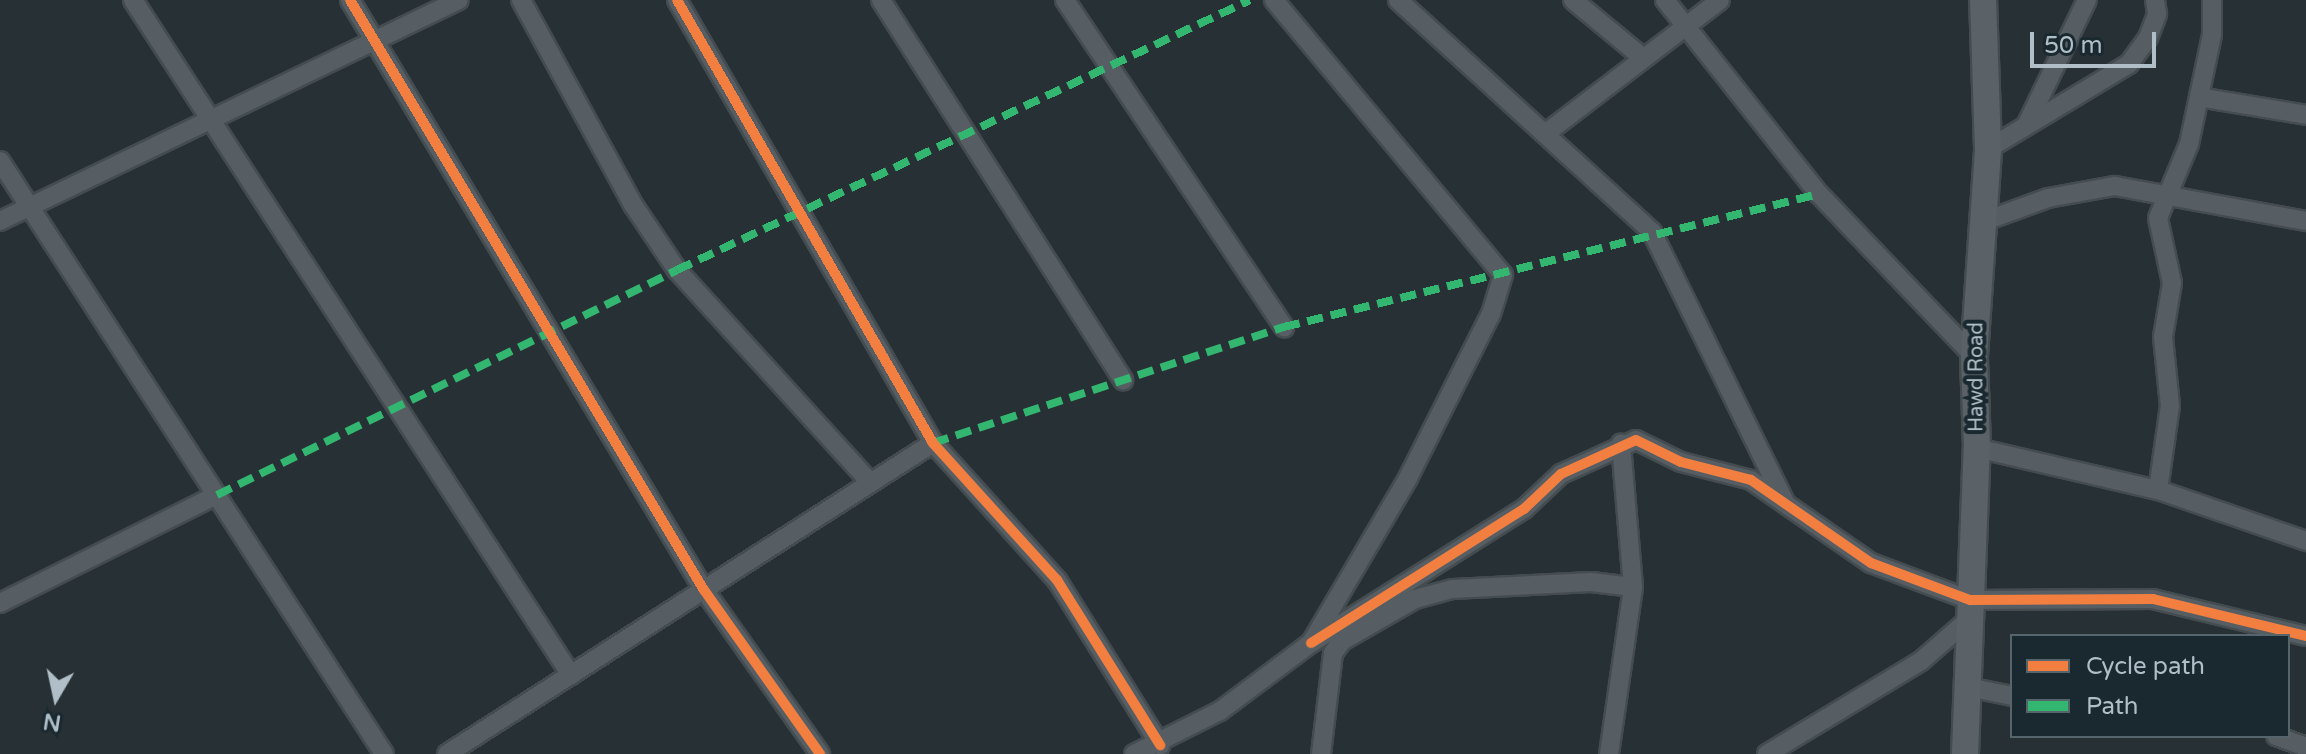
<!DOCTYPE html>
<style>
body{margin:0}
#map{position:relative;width:2306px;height:754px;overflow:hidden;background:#263035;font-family:"Varela Round",sans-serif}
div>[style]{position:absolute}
.roads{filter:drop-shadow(2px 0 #444c50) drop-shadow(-2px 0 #444c50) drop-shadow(0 2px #444c50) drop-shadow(0 -2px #444c50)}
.street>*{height:18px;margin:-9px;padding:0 9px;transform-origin:9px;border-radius:9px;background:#565e63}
.secondary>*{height:26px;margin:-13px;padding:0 13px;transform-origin:13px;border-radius:13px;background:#5a6268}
.quiet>*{height:8px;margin-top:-4px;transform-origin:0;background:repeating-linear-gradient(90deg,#33b770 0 16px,transparent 0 24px)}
.cycleway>*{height:10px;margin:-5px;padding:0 5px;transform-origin:5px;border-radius:5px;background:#f27e40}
span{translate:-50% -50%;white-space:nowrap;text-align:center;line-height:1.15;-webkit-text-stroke:8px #1a2830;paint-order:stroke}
.street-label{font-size:20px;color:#afbec7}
.legend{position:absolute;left:2010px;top:634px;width:280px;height:104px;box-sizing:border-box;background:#1a2830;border:2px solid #56646c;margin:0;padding:10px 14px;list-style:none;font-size:24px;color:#afbec7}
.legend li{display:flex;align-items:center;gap:16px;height:40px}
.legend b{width:40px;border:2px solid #56646c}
.north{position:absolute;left:16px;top:658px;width:80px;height:80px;-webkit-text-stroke:6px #1a2830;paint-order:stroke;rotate:189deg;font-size:22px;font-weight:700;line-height:32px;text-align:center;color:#afbec7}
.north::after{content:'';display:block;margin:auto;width:28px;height:36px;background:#afbec7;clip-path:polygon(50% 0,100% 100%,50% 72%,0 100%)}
.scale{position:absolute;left:2030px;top:32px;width:126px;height:36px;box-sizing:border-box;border:4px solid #afbec7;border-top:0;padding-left:10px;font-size:24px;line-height:28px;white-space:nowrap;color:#afbec7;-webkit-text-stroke:6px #1a2830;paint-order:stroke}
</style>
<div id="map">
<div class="roads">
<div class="street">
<i style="left:133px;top:0;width:805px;rotate:57.02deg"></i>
<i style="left:350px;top:0;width:688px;rotate:59.04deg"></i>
<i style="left:704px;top:590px;width:201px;rotate:54.7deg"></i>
<i style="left:521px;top:0;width:235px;rotate:61.3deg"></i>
<i style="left:634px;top:206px;width:77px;rotate:56.1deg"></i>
<i style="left:677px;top:270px;width:288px;rotate:47.7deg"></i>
<i style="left:677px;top:0;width:512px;rotate:59.98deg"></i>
<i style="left:933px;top:443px;width:185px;rotate:47.9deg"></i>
<i style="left:1057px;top:580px;width:195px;rotate:58deg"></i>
<i style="left:881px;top:0;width:451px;rotate:57.5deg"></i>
<i style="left:1065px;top:0;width:394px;rotate:56.2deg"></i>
<i style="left:1398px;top:0;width:344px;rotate:42.4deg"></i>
<i style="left:1652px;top:232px;width:303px;rotate:63.8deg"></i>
<i style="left:1573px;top:0;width:91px;rotate:39.6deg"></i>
<i style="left:1665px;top:0;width:248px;rotate:51.6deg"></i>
<i style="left:1819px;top:194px;width:224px;rotate:46.3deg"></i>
<i style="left:2199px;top:97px;width:109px;rotate:9.5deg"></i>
<i style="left:2026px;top:126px;width:140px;rotate:-64.2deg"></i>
<i style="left:1545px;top:134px;width:220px;rotate:-37.4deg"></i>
<i style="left:1988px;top:149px;width:165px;rotate:-31.1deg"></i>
<i style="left:2129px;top:64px;width:32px;rotate:-54deg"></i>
<i style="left:2148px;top:38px;width:26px;rotate:-69deg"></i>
<i style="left:2157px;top:14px;width:14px;rotate:-98deg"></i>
<i style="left:0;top:161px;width:706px;rotate:57.07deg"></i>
<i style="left:0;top:221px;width:509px;rotate:-25.71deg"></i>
<i style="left:1985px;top:221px;width:67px;rotate:-20.1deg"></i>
<i style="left:2048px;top:198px;width:68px;rotate:-10.2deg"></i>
<i style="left:2115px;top:186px;width:194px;rotate:10.4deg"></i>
<i style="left:1977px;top:448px;width:186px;rotate:13.1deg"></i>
<i style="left:2158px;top:490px;width:157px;rotate:19deg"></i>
<i style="left:2158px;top:490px;width:85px;rotate:-81.9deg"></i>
<i style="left:2170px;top:406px;width:69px;rotate:-95.8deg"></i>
<i style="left:2163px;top:337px;width:55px;rotate:-80.5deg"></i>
<i style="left:2172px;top:283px;width:66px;rotate:-102.2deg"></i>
<i style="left:2158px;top:218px;width:80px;rotate:-67.3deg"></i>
<i style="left:2189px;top:144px;width:111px;rotate:-78.1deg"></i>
<i style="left:2212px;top:35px;width:35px;rotate:-90deg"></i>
<i style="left:0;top:603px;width:242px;rotate:-26.5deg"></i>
<i style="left:1311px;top:643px;width:252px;rotate:-32.2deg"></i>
<i style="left:1524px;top:509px;width:51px;rotate:-43.4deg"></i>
<i style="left:1561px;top:474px;width:82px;rotate:-24.4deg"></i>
<i style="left:1636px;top:440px;width:50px;rotate:26.1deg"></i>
<i style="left:1681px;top:462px;width:72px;rotate:14.4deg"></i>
<i style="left:1751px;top:480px;width:146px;rotate:34.7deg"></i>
<i style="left:1871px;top:563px;width:106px;rotate:20.5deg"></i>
<i style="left:1970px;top:600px;width:183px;rotate:-0.3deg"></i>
<i style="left:2153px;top:599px;width:157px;rotate:13.6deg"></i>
<i style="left:1968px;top:687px;width:45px;rotate:11.6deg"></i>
<i style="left:2276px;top:736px;width:32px;rotate:20deg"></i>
<i style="left:447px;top:754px;width:577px;rotate:-32.62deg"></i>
<i style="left:1134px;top:754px;width:96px;rotate:-26.6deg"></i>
<i style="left:1220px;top:711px;width:114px;rotate:-36.8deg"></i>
<i style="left:1311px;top:643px;width:191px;rotate:-59.5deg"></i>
<i style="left:1408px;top:478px;width:184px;rotate:-63.2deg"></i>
<i style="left:1491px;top:314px;width:41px;rotate:-72.9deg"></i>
<i style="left:1503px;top:275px;width:358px;rotate:-129.8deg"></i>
<i style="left:1321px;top:754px;width:102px;rotate:-83.2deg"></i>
<i style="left:1333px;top:653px;width:15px;rotate:-53deg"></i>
<i style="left:1342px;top:641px;width:84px;rotate:-29.9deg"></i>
<i style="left:1415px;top:599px;width:39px;rotate:-15deg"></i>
<i style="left:1453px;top:589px;width:138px;rotate:-2.9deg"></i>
<i style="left:1591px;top:582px;width:42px;rotate:6.8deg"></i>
<i style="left:1609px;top:754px;width:169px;rotate:-81.8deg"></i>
<i style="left:1633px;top:587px;width:144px;rotate:-94.8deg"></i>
<i style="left:1767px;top:754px;width:180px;rotate:-31.1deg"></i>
<i style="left:1921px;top:661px;width:62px;rotate:-41.1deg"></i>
</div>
<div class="secondary">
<i style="left:1965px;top:754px;width:306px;rotate:-87.8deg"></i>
<i style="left:1977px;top:448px;width:92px;rotate:-91.9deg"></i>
<i style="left:1974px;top:356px;width:207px;rotate:-86.1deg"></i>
<i style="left:1988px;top:149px;width:149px;rotate:-91.9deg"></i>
</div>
</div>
<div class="quiet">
<i style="left:933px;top:443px;width:370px;rotate:-18.3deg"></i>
<i style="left:1284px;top:327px;width:551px;rotate:-13.96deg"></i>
<i style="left:217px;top:495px;width:512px;rotate:-26.06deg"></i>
<i style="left:677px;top:270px;width:633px;rotate:-25.23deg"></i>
</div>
<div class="cycleway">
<i style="left:350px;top:0;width:688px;rotate:59.04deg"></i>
<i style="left:704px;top:590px;width:201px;rotate:54.7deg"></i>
<i style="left:677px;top:0;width:512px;rotate:59.98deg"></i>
<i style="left:933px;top:443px;width:185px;rotate:47.9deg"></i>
<i style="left:1057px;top:580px;width:195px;rotate:58deg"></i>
<i style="left:1311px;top:643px;width:252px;rotate:-32.2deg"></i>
<i style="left:1524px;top:509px;width:51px;rotate:-43.4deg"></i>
<i style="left:1561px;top:474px;width:82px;rotate:-24.4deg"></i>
<i style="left:1636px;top:440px;width:50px;rotate:26.1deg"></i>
<i style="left:1681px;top:462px;width:72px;rotate:14.4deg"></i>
<i style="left:1751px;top:480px;width:146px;rotate:34.7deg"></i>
<i style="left:1871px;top:563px;width:106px;rotate:20.5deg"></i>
<i style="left:1970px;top:600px;width:183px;rotate:-0.3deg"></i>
<i style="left:2153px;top:599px;width:157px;rotate:13.6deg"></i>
</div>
<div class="street-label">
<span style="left:1977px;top:377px;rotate:-90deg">Hawd Road</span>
</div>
<ul class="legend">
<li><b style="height:10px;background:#f27e40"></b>Cycle path</li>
<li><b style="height:10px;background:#33b770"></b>Path</li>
</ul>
<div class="north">N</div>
<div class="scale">50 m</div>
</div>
